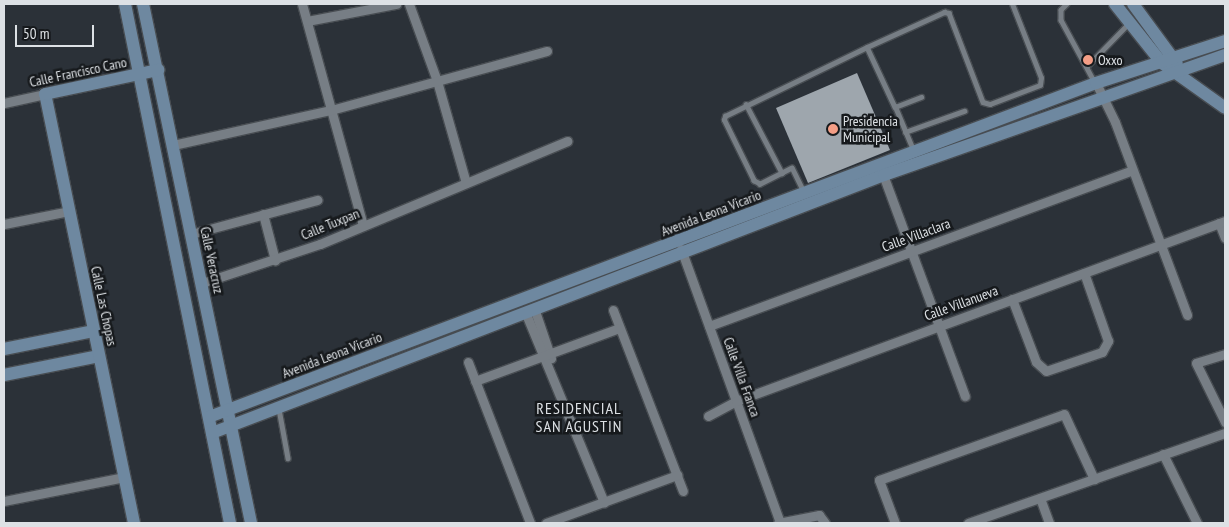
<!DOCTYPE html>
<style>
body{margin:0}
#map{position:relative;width:1229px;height:527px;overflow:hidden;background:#2b3138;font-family:"PT Sans Narrow",sans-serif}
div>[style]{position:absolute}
.building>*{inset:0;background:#9ea6ad}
.roads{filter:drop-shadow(1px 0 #484d52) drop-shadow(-1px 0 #484d52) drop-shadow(0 1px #484d52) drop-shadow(0 -1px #484d52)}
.lane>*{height:4.5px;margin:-2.25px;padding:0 2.25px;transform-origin:2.25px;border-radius:2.25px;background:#777e85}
.street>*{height:9px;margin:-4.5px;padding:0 4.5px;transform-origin:4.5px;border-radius:4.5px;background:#777e85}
.secondary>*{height:12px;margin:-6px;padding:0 6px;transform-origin:6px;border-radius:6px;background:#6e88a0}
.dots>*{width:14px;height:14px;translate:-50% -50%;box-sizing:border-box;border:2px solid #16191c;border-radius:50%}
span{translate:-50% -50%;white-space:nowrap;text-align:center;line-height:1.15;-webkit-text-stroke:5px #16191c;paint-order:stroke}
.poi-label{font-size:14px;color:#dde1e5}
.left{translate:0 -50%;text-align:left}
.street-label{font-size:14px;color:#dde1e5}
.quarter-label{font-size:16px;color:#dde1e5;letter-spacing:1px}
.frame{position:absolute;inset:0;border:5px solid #dde1e5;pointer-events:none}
.scale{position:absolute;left:15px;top:25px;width:79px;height:22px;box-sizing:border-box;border:2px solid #dde1e5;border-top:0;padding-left:6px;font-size:15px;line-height:18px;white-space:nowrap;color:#dde1e5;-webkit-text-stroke:4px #16191c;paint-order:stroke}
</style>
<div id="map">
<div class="building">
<i style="clip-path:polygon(857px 73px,890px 150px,808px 183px,776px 108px)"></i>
</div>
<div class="roads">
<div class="lane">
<i style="left:1067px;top:4px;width:8px;rotate:135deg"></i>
<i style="left:1061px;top:10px;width:10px;rotate:90deg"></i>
<i style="left:1061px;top:20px;width:72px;rotate:61.6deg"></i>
<i style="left:867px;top:47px;width:85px;rotate:-24.4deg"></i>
<i style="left:944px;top:12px;width:5px;rotate:11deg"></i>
<i style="left:949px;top:13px;width:95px;rotate:69.1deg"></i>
<i style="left:983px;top:102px;width:7px;rotate:16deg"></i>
<i style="left:990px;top:104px;width:53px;rotate:-20.8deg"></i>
<i style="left:1040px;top:85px;width:7px;rotate:-82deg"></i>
<i style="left:1041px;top:78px;width:79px;rotate:-111.4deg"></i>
<i style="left:1087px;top:66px;width:60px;rotate:-45.7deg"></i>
<i style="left:746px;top:104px;width:78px;rotate:62.4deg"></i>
<i style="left:905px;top:132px;width:63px;rotate:-19.6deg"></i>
<i style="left:913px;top:150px;width:47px;rotate:-112.7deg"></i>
<i style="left:895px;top:107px;width:28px;rotate:-21deg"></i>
<i style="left:803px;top:191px;width:25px;rotate:-116deg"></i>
<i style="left:792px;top:168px;width:36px;rotate:153deg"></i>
<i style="left:760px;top:184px;width:7px;rotate:-153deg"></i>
<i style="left:754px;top:181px;width:68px;rotate:-116.2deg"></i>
<i style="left:724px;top:120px;width:4px;rotate:-76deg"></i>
<i style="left:725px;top:116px;width:158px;rotate:-25.9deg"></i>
<i style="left:867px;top:47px;width:66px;rotate:65deg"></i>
<i style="left:279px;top:409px;width:50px;rotate:79.6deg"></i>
</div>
<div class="street">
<i style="left:302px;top:4px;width:230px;rotate:74.6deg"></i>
<i style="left:409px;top:4px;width:82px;rotate:70deg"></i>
<i style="left:437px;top:81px;width:106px;rotate:74.1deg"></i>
<i style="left:307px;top:21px;width:91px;rotate:-10.8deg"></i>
<i style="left:1096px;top:83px;width:43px;rotate:64deg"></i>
<i style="left:1115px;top:122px;width:206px;rotate:69.5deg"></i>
<i style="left:4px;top:103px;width:42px;rotate:-12.4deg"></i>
<i style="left:173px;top:145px;width:162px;rotate:-12.5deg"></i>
<i style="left:331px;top:110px;width:224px;rotate:-15.3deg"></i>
<i style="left:882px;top:172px;width:239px;rotate:69.7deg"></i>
<i style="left:263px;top:214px;width:48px;rotate:75.4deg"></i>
<i style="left:1219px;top:223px;width:16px;rotate:68deg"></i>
<i style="left:4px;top:224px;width:66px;rotate:-11.3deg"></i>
<i style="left:191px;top:234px;width:131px;rotate:-15.1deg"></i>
<i style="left:681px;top:249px;width:290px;rotate:70.1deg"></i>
<i style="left:202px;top:283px;width:124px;rotate:-18.3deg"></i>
<i style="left:320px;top:244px;width:268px;rotate:-22.6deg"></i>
<i style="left:1012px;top:299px;width:67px;rotate:69.1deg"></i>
<i style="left:1036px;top:362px;width:13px;rotate:42deg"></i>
<i style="left:1046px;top:371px;width:59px;rotate:-18.7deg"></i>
<i style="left:1102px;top:352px;width:13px;rotate:-61deg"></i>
<i style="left:1108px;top:341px;width:72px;rotate:-109.4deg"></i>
<i style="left:613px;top:310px;width:194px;rotate:68.9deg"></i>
<i style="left:535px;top:311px;width:50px;rotate:71.2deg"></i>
<i style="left:526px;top:314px;width:204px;rotate:67.5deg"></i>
<i style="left:709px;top:326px;width:451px;rotate:-20.2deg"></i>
<i style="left:1225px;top:354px;width:30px;rotate:163deg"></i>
<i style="left:1196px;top:363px;width:66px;rotate:63.8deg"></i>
<i style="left:468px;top:362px;width:173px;rotate:68.9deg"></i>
<i style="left:475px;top:381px;width:153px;rotate:-20.2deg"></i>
<i style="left:708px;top:416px;width:32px;rotate:-28deg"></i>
<i style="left:736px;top:401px;width:521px;rotate:-20.21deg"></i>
<i style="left:1163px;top:454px;width:77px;rotate:63.8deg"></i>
<i style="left:1040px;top:498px;width:27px;rotate:70deg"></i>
<i style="left:4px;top:501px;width:122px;rotate:-11.3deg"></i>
<i style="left:546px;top:523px;width:140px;rotate:-20.1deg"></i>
<i style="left:778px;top:523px;width:42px;rotate:-11deg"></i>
<i style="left:819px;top:515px;width:10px;rotate:53deg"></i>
<i style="left:895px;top:523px;width:46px;rotate:-110.4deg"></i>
<i style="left:879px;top:480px;width:196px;rotate:-19.6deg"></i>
<i style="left:1064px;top:414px;width:72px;rotate:65.2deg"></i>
<i style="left:968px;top:523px;width:272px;rotate:-19.3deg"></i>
</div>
<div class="secondary">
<i style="left:125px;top:4px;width:530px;rotate:78.56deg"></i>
<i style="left:143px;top:4px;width:530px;rotate:78.24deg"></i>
<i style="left:1115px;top:4px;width:75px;rotate:51.5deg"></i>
<i style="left:1162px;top:63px;width:77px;rotate:35.5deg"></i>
<i style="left:1133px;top:4px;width:74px;rotate:53.7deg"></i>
<i style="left:4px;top:349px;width:92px;rotate:-11.3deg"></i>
<i style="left:4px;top:375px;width:97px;rotate:-11.3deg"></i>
<i style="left:209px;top:417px;width:948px;rotate:-20.63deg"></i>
<i style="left:1096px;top:83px;width:136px;rotate:-18deg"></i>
<i style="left:212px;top:433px;width:720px;rotate:-21deg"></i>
<i style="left:884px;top:175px;width:361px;rotate:-19.4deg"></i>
<i style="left:134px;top:523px;width:438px;rotate:-101.7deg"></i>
<i style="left:45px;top:94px;width:116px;rotate:-12deg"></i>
</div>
</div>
<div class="dots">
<i style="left:1088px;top:60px;background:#f49e86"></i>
<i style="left:833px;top:129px;background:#f49e86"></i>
</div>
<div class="poi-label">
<span class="left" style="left:1098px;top:60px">Oxxo</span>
<span class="left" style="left:843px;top:129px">Presidencia<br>Municipal</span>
</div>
<div class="street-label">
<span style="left:78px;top:72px;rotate:-12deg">Calle Francisco Cano</span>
<span style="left:711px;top:213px;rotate:-21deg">Avenida Leona Vicario</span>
<span style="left:330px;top:224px;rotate:-22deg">Calle Tuxpan</span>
<span style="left:916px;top:235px;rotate:-20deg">Calle Villaclara</span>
<span style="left:212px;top:260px;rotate:78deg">Calle Veracruz</span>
<span style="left:961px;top:303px;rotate:-20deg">Calle Villanueva</span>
<span style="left:104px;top:306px;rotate:78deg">Calle Las Chopas</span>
<span style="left:332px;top:355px;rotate:-21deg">Avenida Leona Vicario</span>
<span style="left:742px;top:377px;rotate:70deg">Calle Villa Franca</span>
</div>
<div class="quarter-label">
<span style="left:579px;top:417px">RESIDENCIAL<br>SAN AGUSTIN</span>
</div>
<div class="frame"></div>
<div class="scale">50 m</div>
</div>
